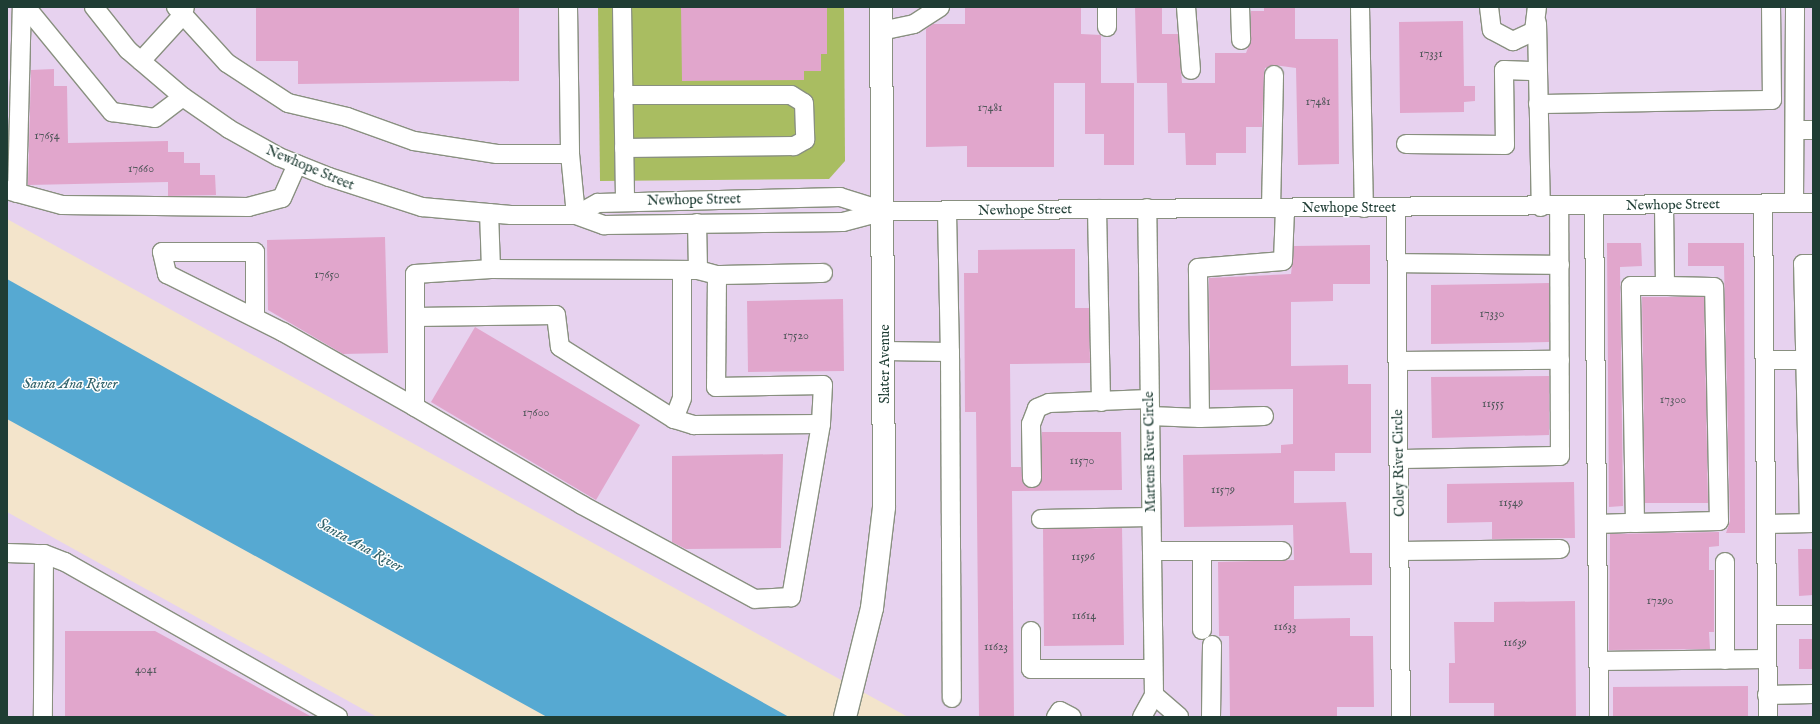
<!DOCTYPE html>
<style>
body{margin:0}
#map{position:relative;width:1820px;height:724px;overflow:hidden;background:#f3e4cb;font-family:"IM FELL English",serif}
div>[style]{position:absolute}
.built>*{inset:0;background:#e7d2ef}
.green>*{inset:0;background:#a9bd61}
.water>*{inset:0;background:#56a9d2}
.building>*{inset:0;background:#e1a6cc}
.roads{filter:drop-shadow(1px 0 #899080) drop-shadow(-1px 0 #899080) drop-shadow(0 1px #899080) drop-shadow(0 -1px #899080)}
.minor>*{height:18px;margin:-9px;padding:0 9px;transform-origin:9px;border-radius:9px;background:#fff}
.major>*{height:22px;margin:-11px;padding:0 11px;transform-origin:11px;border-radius:11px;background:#fff}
span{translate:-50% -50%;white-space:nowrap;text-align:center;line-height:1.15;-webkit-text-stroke:3px #fff;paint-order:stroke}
.number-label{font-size:12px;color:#50575a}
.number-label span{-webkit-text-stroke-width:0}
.street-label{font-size:14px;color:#1f3d34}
.water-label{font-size:15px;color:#32636b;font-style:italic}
.frame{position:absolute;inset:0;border:8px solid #1f3d34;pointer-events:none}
</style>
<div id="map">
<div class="built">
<i style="clip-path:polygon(7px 7px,1813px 7px,1813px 717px,908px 717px,7px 219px)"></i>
<i style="clip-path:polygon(7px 512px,377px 717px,7px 717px)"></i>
</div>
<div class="green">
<i style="clip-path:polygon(598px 7px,844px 7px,845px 161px,829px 179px,600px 181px)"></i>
</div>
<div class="water">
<i style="clip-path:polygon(7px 279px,789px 717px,547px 717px,7px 419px)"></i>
</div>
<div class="building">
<i style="clip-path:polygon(256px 7px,519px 7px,519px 81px,298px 84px,298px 61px,256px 61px)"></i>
<i style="clip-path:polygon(681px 7px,827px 7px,827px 54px,821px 54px,821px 71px,804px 71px,804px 80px,682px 81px)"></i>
<i style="clip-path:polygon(965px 7px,1081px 7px,1081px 34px,1101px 35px,1101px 83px,1134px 83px,1134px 165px,1104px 165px,1104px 134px,1085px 134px,1085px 83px,1054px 83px,1054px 167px,967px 167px,967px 146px,926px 147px,926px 29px,933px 24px,965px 24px)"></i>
<i style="clip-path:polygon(1135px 7px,1162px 7px,1162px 34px,1178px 34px,1182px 83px,1215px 83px,1215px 53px,1246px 53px,1251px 40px,1251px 11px,1264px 11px,1264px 7px,1295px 7px,1295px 39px,1338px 39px,1339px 164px,1298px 165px,1296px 68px,1274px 65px,1265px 68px,1264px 74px,1262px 127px,1246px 127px,1246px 153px,1216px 153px,1216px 165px,1186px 165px,1185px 133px,1168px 133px,1167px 83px,1137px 83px)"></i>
<i style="clip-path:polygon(1463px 21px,1464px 86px,1475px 86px,1475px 101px,1464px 102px,1464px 112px,1400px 113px,1399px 22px)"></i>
<i style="clip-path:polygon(54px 69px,54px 86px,67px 86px,68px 143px,168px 141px,168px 152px,184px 152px,184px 163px,200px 163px,200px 175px,215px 175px,216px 195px,168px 196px,168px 182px,28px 185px,31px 70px)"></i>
<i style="clip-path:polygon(385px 237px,388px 353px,343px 354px,268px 310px,267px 240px)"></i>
<i style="clip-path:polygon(1607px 243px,1641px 243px,1642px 266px,1620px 267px,1623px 506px,1609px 507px)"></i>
<i style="clip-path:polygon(1688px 243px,1744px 243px,1745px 533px,1726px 533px,1730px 521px,1724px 266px,1688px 266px)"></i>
<i style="clip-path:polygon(1370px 245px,1370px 284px,1333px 284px,1333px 301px,1291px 302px,1291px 366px,1348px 365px,1348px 384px,1371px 384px,1371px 453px,1335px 453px,1335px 471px,1294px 471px,1294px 503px,1346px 502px,1350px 553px,1372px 553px,1372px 585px,1294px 586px,1294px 619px,1350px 618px,1350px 636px,1373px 636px,1374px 707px,1337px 707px,1337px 717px,1230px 717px,1229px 636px,1219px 636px,1218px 562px,1294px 560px,1293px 525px,1184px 527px,1183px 455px,1281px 453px,1281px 445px,1293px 444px,1293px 389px,1210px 390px,1209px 278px,1291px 274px,1294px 246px)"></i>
<i style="clip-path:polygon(1075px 249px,1075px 308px,1089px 308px,1090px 363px,1010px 364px,1011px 467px,1021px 467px,1023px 484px,1037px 487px,1042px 478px,1042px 432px,1121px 432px,1122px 490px,1012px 491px,1014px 717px,979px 717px,976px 412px,965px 412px,964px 273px,978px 273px,978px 250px)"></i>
<i style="clip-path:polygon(1549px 283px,1549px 342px,1431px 344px,1431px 285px)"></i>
<i style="clip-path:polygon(1642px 297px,1704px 297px,1708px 503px,1645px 503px)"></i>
<i style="clip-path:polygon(843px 299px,844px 371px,748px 372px,747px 301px)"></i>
<i style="clip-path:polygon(475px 327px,640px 425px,596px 500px,431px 402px)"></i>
<i style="clip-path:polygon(1549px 376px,1549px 435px,1432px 438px,1431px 377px)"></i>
<i style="clip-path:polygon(783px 454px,781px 548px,686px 549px,672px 542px,672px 456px)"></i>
<i style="clip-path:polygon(1574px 482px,1575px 538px,1492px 539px,1492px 522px,1447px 523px,1447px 484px)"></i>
<i style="clip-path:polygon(1122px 528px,1124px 645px,1044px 646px,1043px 529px)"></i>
<i style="clip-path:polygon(1719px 532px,1719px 546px,1709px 547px,1709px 570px,1714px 570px,1714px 632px,1709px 632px,1710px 649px,1609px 650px,1610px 534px)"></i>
<i style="clip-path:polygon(1798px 549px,1813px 549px,1813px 595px,1799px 596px)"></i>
<i style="clip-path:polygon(1575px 601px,1576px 717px,1494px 717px,1494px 703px,1449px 703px,1449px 663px,1455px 663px,1454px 622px,1494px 622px,1494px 602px)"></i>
<i style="clip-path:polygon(65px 631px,155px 631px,312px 717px,65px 717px)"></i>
<i style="clip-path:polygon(1799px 639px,1813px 639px,1813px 669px,1799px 669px)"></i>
<i style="clip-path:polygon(1748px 686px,1748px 717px,1613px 717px,1613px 687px)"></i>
</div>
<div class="roads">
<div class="minor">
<i style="left:26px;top:7px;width:136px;rotate:50.7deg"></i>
<i style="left:112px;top:112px;width:43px;rotate:7.9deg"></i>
<i style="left:155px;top:118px;width:35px;rotate:-37deg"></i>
<i style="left:94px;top:7px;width:55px;rotate:51.7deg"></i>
<i style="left:128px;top:50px;width:72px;rotate:40.5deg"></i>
<i style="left:183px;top:97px;width:56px;rotate:34.8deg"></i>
<i style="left:229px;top:129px;width:57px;rotate:29.2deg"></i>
<i style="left:279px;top:157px;width:54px;rotate:21.8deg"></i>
<i style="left:329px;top:177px;width:98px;rotate:17.9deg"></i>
<i style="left:422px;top:207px;width:89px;rotate:5.1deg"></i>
<i style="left:511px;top:215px;width:65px"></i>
<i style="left:576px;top:215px;width:30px;rotate:20deg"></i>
<i style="left:604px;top:225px;width:239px;rotate:-0.7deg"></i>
<i style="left:843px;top:222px;width:43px;rotate:-14.7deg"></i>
<i style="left:885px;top:211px;width:928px;rotate:-0.49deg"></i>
<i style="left:176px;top:7px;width:76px;rotate:47.7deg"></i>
<i style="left:227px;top:63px;width:73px;rotate:33.3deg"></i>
<i style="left:288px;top:103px;width:61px;rotate:13.3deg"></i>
<i style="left:347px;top:117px;width:71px;rotate:19.7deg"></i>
<i style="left:414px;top:141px;width:84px;rotate:8.9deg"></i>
<i style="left:497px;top:154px;width:73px"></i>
<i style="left:568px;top:7px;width:147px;rotate:89.2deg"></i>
<i style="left:570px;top:154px;width:61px;rotate:84.4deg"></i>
<i style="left:622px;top:7px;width:195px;rotate:89.1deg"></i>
<i style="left:1107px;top:7px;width:20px;rotate:90deg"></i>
<i style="left:1186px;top:7px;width:63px;rotate:85.5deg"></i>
<i style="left:1240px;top:7px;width:33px;rotate:88deg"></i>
<i style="left:1360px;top:7px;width:201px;rotate:88.9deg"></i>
<i style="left:1489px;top:7px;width:23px;rotate:83deg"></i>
<i style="left:1492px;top:30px;width:24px;rotate:28deg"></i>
<i style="left:1513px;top:41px;width:23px;rotate:-25deg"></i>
<i style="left:1534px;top:31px;width:24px;rotate:-83deg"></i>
<i style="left:1537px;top:23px;width:184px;rotate:88.8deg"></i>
<i style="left:881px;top:31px;width:34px;rotate:-12deg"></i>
<i style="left:914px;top:24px;width:31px;rotate:-33deg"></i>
<i style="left:141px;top:61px;width:61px;rotate:-47.7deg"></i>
<i style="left:182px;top:16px;width:9px;rotate:-72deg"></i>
<i style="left:623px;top:95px;width:168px"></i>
<i style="left:791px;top:95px;width:15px;rotate:32deg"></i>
<i style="left:804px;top:103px;width:37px;rotate:88deg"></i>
<i style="left:805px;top:140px;width:13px;rotate:151deg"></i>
<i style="left:794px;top:146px;width:170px;rotate:179.3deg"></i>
<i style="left:1538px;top:104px;width:234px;rotate:-1deg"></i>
<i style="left:1772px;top:100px;width:93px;rotate:-90.6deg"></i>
<i style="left:1795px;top:130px;width:18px"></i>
<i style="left:1406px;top:144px;width:99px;rotate:0.6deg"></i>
<i style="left:1505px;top:145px;width:75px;rotate:-90.8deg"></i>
<i style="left:1504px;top:70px;width:33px;rotate:2deg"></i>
<i style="left:7px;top:190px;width:57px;rotate:15.3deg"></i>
<i style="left:62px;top:205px;width:186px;rotate:0.6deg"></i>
<i style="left:248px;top:207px;width:35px;rotate:-15deg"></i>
<i style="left:282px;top:198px;width:37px;rotate:-66deg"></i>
<i style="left:17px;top:193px;width:186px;rotate:-88.5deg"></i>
<i style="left:1794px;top:203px;width:196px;rotate:-89.7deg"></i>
<i style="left:1763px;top:204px;width:513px;rotate:89.44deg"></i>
<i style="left:1594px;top:206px;width:511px;rotate:89.44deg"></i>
<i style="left:1271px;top:208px;width:133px;rotate:-88.7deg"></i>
<i style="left:1396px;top:208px;width:509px;rotate:89.44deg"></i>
<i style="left:1097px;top:209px;width:193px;rotate:88.8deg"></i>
<i style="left:947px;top:212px;width:140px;rotate:88.8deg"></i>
<i style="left:576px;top:215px;width:25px;rotate:-29deg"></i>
<i style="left:598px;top:203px;width:242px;rotate:-1.4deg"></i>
<i style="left:840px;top:197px;width:47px;rotate:17.3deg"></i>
<i style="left:1397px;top:263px;width:163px;rotate:0.7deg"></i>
<i style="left:491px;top:269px;width:207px;rotate:0.3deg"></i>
<i style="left:698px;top:270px;width:47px;rotate:-91.2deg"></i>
<i style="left:698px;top:270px;width:20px;rotate:15deg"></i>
<i style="left:717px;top:275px;width:112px;rotate:90.5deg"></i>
<i style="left:716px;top:387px;width:107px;rotate:-1.1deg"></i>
<i style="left:823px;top:385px;width:39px;rotate:93deg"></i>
<i style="left:717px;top:275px;width:106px;rotate:-1.1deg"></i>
<i style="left:255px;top:317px;width:65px;rotate:-90deg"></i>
<i style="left:255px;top:252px;width:93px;rotate:180deg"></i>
<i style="left:162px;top:252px;width:23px;rotate:77deg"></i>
<i style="left:167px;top:274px;width:130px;rotate:26.6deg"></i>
<i style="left:283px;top:332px;width:152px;rotate:29.6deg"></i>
<i style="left:415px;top:317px;width:141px;rotate:-0.8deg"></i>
<i style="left:556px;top:315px;width:32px;rotate:83deg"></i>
<i style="left:560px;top:347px;width:135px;rotate:32.3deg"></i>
<i style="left:674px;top:419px;width:21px;rotate:17deg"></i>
<i style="left:694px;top:425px;width:127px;rotate:-0.5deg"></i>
<i style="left:821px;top:424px;width:176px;rotate:99.8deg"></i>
<i style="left:791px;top:597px;width:36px;rotate:177deg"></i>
<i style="left:755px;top:599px;width:197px;rotate:-151.5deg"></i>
<i style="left:582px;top:505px;width:194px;rotate:-149.6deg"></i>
<i style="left:415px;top:407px;width:133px;rotate:-90deg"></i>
<i style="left:415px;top:274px;width:76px;rotate:-3.8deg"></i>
<i style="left:491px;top:269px;width:56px;rotate:-92deg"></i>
<i style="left:885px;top:351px;width:65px;rotate:0.9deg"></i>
<i style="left:950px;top:352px;width:346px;rotate:89.7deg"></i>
<i style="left:1765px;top:360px;width:48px"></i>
<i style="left:1398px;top:361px;width:162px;rotate:-0.4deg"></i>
<i style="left:1150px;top:416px;width:50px;rotate:2.3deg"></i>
<i style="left:1200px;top:418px;width:150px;rotate:-90.8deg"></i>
<i style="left:1198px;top:268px;width:85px;rotate:-4.7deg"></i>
<i style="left:1283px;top:261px;width:53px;rotate:-87.8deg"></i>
<i style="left:1200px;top:418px;width:64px;rotate:-1.8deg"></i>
<i style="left:674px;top:419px;width:22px;rotate:-69deg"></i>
<i style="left:682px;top:398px;width:128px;rotate:-90deg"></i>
<i style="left:1399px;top:459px;width:161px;rotate:-1.1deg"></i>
<i style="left:1560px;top:456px;width:250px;rotate:-90.2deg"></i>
<i style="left:1032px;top:478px;width:54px;rotate:-91.1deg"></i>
<i style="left:1031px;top:424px;width:17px;rotate:-69deg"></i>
<i style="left:1037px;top:408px;width:13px;rotate:-23deg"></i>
<i style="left:1049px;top:403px;width:100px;rotate:-2.3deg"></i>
<i style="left:1041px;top:519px;width:110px;rotate:-1deg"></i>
<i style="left:1635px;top:523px;width:84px;rotate:-1.4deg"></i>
<i style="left:1719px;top:521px;width:234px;rotate:-91.2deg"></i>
<i style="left:1714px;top:287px;width:49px;rotate:-178.8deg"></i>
<i style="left:1809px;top:523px;width:259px;rotate:-91.3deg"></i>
<i style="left:1803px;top:264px;width:10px"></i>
<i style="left:1597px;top:524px;width:38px;rotate:-2deg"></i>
<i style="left:1635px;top:523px;width:237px;rotate:-91deg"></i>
<i style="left:1631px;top:286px;width:34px"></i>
<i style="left:1665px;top:286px;width:81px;rotate:-90.7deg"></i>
<i style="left:1766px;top:524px;width:47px;rotate:-1.2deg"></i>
<i style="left:1152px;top:551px;width:50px"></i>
<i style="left:1202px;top:551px;width:79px;rotate:90deg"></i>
<i style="left:1202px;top:551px;width:80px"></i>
<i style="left:1400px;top:551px;width:160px;rotate:-0.7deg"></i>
<i style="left:7px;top:553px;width:37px;rotate:2deg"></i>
<i style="left:44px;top:554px;width:163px;rotate:90.4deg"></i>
<i style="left:44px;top:554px;width:22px;rotate:21deg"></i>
<i style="left:65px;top:562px;width:314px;rotate:29.6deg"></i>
<i style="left:1725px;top:562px;width:98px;rotate:90deg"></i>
<i style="left:1767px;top:615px;width:46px"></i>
<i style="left:1031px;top:631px;width:38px;rotate:90deg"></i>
<i style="left:1031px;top:669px;width:122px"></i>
<i style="left:1598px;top:661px;width:169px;rotate:-0.7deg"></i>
<i style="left:1154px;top:695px;width:33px;rotate:41deg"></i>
<i style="left:1767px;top:695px;width:46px;rotate:-1.2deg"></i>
<i style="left:1056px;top:717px;width:7px;rotate:-56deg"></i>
<i style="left:1060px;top:711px;width:13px;rotate:27deg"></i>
<i style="left:1142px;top:717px;width:25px;rotate:-61deg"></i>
<i style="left:1154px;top:695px;width:487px;rotate:-90.8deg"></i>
<i style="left:1211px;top:717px;width:72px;rotate:-89.2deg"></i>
</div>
<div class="major">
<i style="left:845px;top:717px;width:112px;rotate:-76.1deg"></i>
<i style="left:872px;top:608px;width:102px;rotate:-83.2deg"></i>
<i style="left:884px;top:507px;width:500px;rotate:-90.34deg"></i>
</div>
</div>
<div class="number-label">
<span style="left:1431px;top:54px">17331</span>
<span style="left:1318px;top:102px">17481</span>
<span style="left:990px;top:108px">17481</span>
<span style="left:47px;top:136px">17654</span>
<span style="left:141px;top:169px">17660</span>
<span style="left:327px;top:275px">17650</span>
<span style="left:1492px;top:314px">17330</span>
<span style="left:796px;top:336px">17520</span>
<span style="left:1673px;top:400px">17300</span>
<span style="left:1493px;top:404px">11555</span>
<span style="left:536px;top:413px">17600</span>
<span style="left:1082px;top:461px">11570</span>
<span style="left:1223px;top:490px">11579</span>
<span style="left:1511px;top:503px">11549</span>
<span style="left:1083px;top:557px">11596</span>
<span style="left:1660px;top:601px">17290</span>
<span style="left:1084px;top:616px">11614</span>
<span style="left:1285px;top:627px">11633</span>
<span style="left:1515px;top:643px">11639</span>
<span style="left:996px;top:647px">11623</span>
<span style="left:146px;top:670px">4041</span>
</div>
<div class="street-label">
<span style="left:310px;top:168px;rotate:23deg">Newhope Street</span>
<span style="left:694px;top:200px;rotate:-1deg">Newhope Street</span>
<span style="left:1673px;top:205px;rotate:-1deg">Newhope Street</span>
<span style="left:1349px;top:208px">Newhope Street</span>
<span style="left:1025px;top:210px;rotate:-1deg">Newhope Street</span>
<span style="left:885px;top:364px;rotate:-90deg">Slater Avenue</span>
<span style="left:1150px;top:452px;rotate:-91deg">Martens River Circle</span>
<span style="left:1399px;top:463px;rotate:-91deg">Coley River Circle</span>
</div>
<div class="water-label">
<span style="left:70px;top:384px">Santa Ana River</span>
<span style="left:360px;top:545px;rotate:29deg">Santa Ana River</span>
</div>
<div class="frame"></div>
</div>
